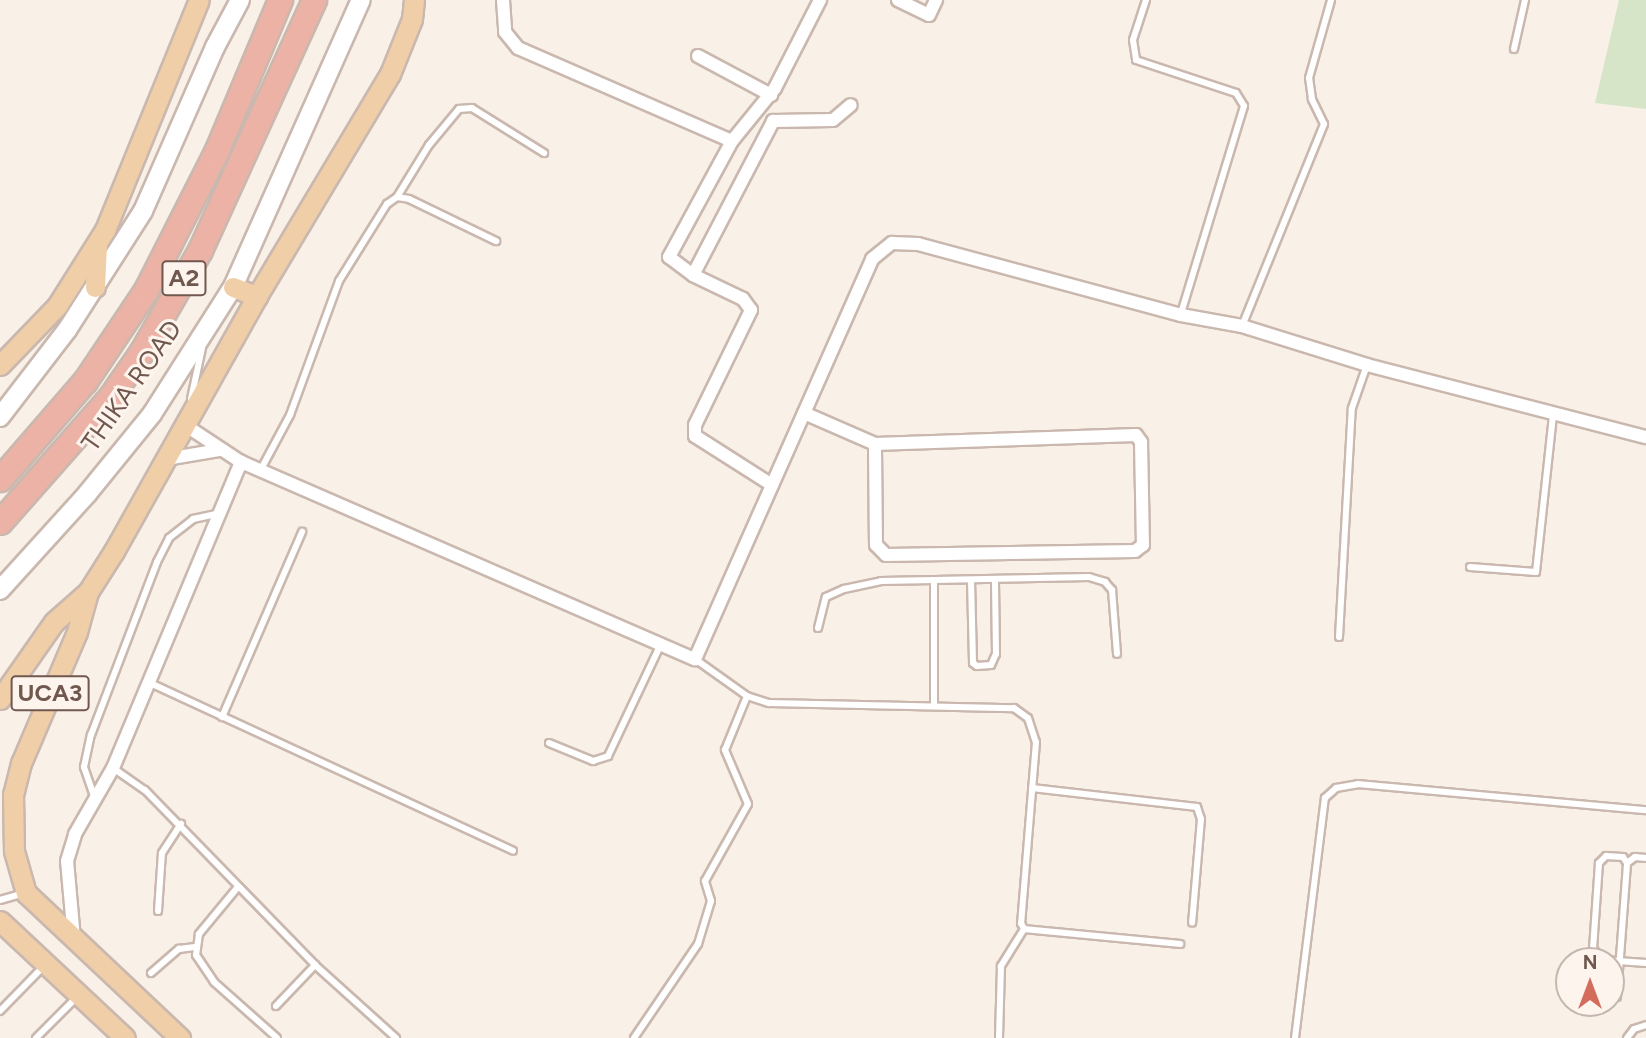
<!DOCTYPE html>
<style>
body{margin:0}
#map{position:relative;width:1646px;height:1038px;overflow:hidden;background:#f9f1e7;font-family:Figtree,sans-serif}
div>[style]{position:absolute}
.green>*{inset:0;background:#d6e5c7}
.roads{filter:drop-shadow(2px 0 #cab8af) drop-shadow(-2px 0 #cab8af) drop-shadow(0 2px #cab8af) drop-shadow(0 -2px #cab8af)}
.lane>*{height:6px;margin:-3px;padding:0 3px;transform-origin:3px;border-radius:3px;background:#fff}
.street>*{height:12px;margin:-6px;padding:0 6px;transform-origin:6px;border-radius:6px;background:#fff}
.secondary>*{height:18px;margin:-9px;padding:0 9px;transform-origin:9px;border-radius:9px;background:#fff}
.primary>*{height:19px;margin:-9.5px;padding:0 9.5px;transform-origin:9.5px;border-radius:9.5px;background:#f0cfa8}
.highway>*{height:23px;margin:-11.5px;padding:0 11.5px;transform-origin:11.5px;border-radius:11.5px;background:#ecb2a6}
span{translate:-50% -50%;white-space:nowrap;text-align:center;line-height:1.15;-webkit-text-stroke:6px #fdf5ed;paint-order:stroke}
.shield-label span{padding:2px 5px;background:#fdf5ed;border:2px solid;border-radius:5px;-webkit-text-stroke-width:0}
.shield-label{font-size:24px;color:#70584f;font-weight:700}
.street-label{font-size:26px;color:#70584f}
.north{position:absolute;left:1555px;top:947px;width:70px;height:70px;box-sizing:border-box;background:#fdf5ed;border:2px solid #c5b6ae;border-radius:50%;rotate:0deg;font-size:19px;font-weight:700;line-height:28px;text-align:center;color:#70584f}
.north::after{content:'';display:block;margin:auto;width:24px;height:32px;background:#d46c5c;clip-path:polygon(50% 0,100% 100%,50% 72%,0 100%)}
</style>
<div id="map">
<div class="green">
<i style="clip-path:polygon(1619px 0,1646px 0,1646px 109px,1595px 103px)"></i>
</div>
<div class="roads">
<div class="lane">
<i style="left:1146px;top:0;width:42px;rotate:108deg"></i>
<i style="left:1133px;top:40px;width:20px;rotate:81deg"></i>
<i style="left:1136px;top:60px;width:105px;rotate:18.3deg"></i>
<i style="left:1236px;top:93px;width:15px;rotate:58deg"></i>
<i style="left:1244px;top:106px;width:217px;rotate:106.9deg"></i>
<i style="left:1514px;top:49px;width:50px;rotate:-77.3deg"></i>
<i style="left:397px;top:197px;width:61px;rotate:-58.4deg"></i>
<i style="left:429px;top:145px;width:47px;rotate:-50.2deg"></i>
<i style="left:459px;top:109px;width:13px;rotate:-4deg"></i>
<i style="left:472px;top:108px;width:85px;rotate:32deg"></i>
<i style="left:1242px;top:326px;width:218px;rotate:-67.9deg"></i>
<i style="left:1324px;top:124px;width:28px;rotate:-116deg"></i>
<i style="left:1312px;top:99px;width:21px;rotate:-98deg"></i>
<i style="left:1309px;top:78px;width:81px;rotate:-74.2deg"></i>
<i style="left:191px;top:399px;width:52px;rotate:-77.8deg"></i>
<i style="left:260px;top:471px;width:64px;rotate:-61.8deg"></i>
<i style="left:290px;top:415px;width:143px;rotate:-69.9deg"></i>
<i style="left:339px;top:281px;width:91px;rotate:-58.1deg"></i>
<i style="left:387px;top:204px;width:12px;rotate:-35deg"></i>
<i style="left:397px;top:197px;width:12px;rotate:9deg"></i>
<i style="left:409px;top:199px;width:97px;rotate:25.8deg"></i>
<i style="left:1470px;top:567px;width:66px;rotate:4.3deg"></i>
<i style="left:1536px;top:572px;width:158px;rotate:-83.8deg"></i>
<i style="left:971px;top:580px;width:83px;rotate:88.6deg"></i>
<i style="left:973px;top:663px;width:5px;rotate:37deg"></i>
<i style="left:977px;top:666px;width:14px;rotate:-4deg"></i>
<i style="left:991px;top:665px;width:12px;rotate:-66deg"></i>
<i style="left:996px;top:654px;width:74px;rotate:-90.8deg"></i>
<i style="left:818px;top:628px;width:32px;rotate:-76deg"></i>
<i style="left:826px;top:597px;width:20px;rotate:-24deg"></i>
<i style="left:844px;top:589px;width:38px;rotate:-12deg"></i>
<i style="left:881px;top:581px;width:53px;rotate:-1.1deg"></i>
<i style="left:1339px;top:637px;width:229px;rotate:-86.8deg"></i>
<i style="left:1352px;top:408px;width:46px;rotate:-70.8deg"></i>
<i style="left:695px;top:659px;width:64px;rotate:35.4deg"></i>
<i style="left:747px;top:696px;width:23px;rotate:18deg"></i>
<i style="left:769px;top:703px;width:245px;rotate:1.2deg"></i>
<i style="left:1014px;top:708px;width:17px;rotate:36deg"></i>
<i style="left:1028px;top:718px;width:25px;rotate:72deg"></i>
<i style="left:1036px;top:742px;width:182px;rotate:94.7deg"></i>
<i style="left:1021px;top:923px;width:7px;rotate:63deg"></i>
<i style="left:1024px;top:929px;width:44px;rotate:121.9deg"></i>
<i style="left:1001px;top:966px;width:72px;rotate:91.6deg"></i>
<i style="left:148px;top:682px;width:402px;rotate:24.8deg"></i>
<i style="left:934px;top:706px;width:126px;rotate:-90deg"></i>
<i style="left:934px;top:580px;width:155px;rotate:-1.1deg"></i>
<i style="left:1089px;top:577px;width:17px;rotate:17deg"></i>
<i style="left:1105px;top:582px;width:11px;rotate:49deg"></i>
<i style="left:1112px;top:590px;width:64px;rotate:85.5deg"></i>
<i style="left:222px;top:717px;width:202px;rotate:-66.6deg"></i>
<i style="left:549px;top:743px;width:48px;rotate:22.2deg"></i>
<i style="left:593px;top:761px;width:16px;rotate:-18deg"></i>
<i style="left:608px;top:756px;width:124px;rotate:-64.7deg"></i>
<i style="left:113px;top:768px;width:39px;rotate:35deg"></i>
<i style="left:145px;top:790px;width:244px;rotate:45.8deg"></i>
<i style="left:315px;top:965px;width:109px;rotate:42deg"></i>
<i style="left:1032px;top:788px;width:166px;rotate:6.6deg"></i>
<i style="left:1197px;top:807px;width:13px;rotate:72deg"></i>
<i style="left:1201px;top:819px;width:104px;rotate:94.9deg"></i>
<i style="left:95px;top:799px;width:34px;rotate:-109deg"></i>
<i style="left:84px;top:767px;width:33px;rotate:-78deg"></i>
<i style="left:91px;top:735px;width:185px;rotate:-69.1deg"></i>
<i style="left:157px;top:562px;width:27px;rotate:-63deg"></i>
<i style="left:169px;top:538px;width:31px;rotate:-38deg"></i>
<i style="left:193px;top:519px;width:25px;rotate:-12deg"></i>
<i style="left:1627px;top:863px;width:7px;rotate:-124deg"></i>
<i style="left:1623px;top:857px;width:17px;rotate:-177deg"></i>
<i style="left:1606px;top:856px;width:10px;rotate:135deg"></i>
<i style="left:1599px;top:863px;width:86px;rotate:94deg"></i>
<i style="left:1593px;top:949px;width:16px;rotate:45deg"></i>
<i style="left:1604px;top:960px;width:42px;rotate:4.1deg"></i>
<i style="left:237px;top:888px;width:60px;rotate:129.6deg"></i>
<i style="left:199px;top:934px;width:21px;rotate:98deg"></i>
<i style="left:196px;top:955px;width:32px;rotate:56deg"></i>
<i style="left:214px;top:982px;width:84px;rotate:41.6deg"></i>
<i style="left:0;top:900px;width:25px;rotate:-16deg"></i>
<i style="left:158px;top:911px;width:58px;rotate:-86.1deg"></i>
<i style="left:162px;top:853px;width:35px;rotate:-57deg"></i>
<i style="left:1024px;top:929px;width:157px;rotate:5.5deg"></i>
<i style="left:151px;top:973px;width:37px;rotate:-41deg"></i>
<i style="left:179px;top:949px;width:16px;rotate:-7deg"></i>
<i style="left:1617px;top:997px;width:134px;rotate:-85.7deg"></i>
<i style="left:1627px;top:863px;width:10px;rotate:-37deg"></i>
<i style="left:1635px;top:857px;width:11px;rotate:5deg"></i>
<i style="left:276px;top:1006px;width:57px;rotate:-46.4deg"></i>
<i style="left:0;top:1011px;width:62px;rotate:-45.7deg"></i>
<i style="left:36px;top:1038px;width:58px;rotate:-45deg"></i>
<i style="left:634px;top:1038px;width:114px;rotate:-55.8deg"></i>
<i style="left:698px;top:944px;width:45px;rotate:-73.2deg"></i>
<i style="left:711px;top:901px;width:21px;rotate:-107deg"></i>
<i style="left:705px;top:881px;width:88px;rotate:-60.8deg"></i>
<i style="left:748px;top:804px;width:59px;rotate:-113.1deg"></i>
<i style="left:725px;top:750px;width:58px;rotate:-67.8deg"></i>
<i style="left:1295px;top:1038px;width:242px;rotate:-82.9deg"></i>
<i style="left:1325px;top:798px;width:15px;rotate:-42deg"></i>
<i style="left:1336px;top:788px;width:22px;rotate:-10deg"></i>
<i style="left:1358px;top:784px;width:289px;rotate:5.2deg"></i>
<i style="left:1627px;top:1038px;width:11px;rotate:-52deg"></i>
<i style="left:1634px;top:1029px;width:13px;rotate:-18deg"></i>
</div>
<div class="street">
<i style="left:503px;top:0;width:32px;rotate:86deg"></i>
<i style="left:505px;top:32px;width:21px;rotate:51deg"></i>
<i style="left:518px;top:48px;width:233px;rotate:23.5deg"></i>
<i style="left:898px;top:0;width:34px;rotate:26deg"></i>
<i style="left:929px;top:15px;width:17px;rotate:-65deg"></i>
<i style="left:698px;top:56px;width:83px;rotate:28.1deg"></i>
<i style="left:693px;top:275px;width:30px;rotate:-143deg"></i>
<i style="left:669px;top:257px;width:132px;rotate:-61.5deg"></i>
<i style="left:732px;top:141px;width:68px;rotate:-50.9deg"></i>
<i style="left:775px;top:88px;width:99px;rotate:-62.9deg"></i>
<i style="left:804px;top:413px;width:77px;rotate:23.6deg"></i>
<i style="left:875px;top:444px;width:261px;rotate:-2deg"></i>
<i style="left:1136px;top:435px;width:9px;rotate:54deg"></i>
<i style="left:1141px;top:442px;width:103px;rotate:88.9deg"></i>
<i style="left:1143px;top:545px;width:10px;rotate:143deg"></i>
<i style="left:1135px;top:551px;width:249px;rotate:179.1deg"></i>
<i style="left:886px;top:555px;width:14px;rotate:-135deg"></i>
<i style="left:876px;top:545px;width:101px;rotate:-90.6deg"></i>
<i style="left:185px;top:425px;width:67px;rotate:33.5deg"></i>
<i style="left:241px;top:462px;width:495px;rotate:23.5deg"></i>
<i style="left:695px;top:659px;width:437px;rotate:-66.1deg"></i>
<i style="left:872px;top:259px;width:26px;rotate:-39deg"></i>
<i style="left:892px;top:243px;width:26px;rotate:2deg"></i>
<i style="left:918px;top:244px;width:272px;rotate:15.1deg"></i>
<i style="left:1181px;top:315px;width:62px;rotate:10.2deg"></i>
<i style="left:1242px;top:326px;width:131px;rotate:17.3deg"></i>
<i style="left:1367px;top:365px;width:288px;rotate:14.5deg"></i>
<i style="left:166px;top:459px;width:55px;rotate:-9.5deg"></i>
<i style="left:772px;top:485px;width:91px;rotate:-147.5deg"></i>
<i style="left:695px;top:436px;width:11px;rotate:-90deg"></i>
<i style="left:695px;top:425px;width:128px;rotate:-64deg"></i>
<i style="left:751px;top:310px;width:14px;rotate:-126deg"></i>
<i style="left:743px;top:299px;width:55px;rotate:-154.4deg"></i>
<i style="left:693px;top:275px;width:174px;rotate:-62.5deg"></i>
<i style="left:773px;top:121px;width:60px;rotate:-1deg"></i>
<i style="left:833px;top:120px;width:23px;rotate:-40deg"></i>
<i style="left:74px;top:939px;width:78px;rotate:-95.1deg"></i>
<i style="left:67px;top:861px;width:28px;rotate:-73deg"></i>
<i style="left:75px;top:834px;width:76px;rotate:-60.1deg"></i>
<i style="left:113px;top:768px;width:332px;rotate:-67.3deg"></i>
</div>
<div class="secondary">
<i style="left:0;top:417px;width:110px;rotate:-52.4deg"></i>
<i style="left:67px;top:330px;width:141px;rotate:-57.4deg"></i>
<i style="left:143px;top:211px;width:179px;rotate:-66.3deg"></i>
<i style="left:215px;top:47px;width:53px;rotate:-62deg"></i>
<i style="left:0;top:590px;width:130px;rotate:-47.8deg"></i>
<i style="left:87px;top:494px;width:103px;rotate:-50.9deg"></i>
<i style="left:152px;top:414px;width:151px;rotate:-57.5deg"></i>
<i style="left:233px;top:287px;width:314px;rotate:-66deg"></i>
</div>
<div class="primary">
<i style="left:95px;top:287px;width:43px;rotate:-87.3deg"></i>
<i style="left:233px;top:287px;width:26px;rotate:21deg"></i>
<i style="left:0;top:365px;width:82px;rotate:-46deg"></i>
<i style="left:57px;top:306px;width:90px;rotate:-57.7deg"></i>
<i style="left:105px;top:230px;width:248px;rotate:-67.8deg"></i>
<i style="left:88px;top:592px;width:41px;rotate:105.4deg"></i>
<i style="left:77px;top:632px;width:142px;rotate:113.1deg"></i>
<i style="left:21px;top:763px;width:32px;rotate:104deg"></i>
<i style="left:13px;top:794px;width:57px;rotate:89deg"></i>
<i style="left:14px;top:851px;width:44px;rotate:74.1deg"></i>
<i style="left:26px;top:893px;width:212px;rotate:43.3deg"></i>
<i style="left:0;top:699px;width:94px;rotate:-55deg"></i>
<i style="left:54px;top:622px;width:45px;rotate:-41.4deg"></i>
<i style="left:88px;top:592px;width:49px;rotate:-57.6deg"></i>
<i style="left:114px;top:551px;width:292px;rotate:-60.7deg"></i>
<i style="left:257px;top:296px;width:259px;rotate:-59.1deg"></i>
<i style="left:390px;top:74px;width:59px;rotate:-68.2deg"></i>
<i style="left:412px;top:19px;width:19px;rotate:-84deg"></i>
<i style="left:0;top:921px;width:171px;rotate:43.1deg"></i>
</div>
<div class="highway">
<i style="left:0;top:479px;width:130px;rotate:-49.1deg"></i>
<i style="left:85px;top:381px;width:110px;rotate:-56.2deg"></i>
<i style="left:146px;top:290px;width:155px;rotate:-63.1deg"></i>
<i style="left:216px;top:152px;width:165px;rotate:-67.2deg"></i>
<i style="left:0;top:522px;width:168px;rotate:-48.6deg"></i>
<i style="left:111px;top:396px;width:55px;rotate:-55.4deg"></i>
<i style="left:142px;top:351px;width:116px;rotate:-60.1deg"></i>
<i style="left:200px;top:250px;width:275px;rotate:-65.5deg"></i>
</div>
</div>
<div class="shield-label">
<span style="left:184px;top:278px">A2</span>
<span style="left:50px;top:693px">UCA3</span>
</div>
<div class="street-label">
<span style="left:132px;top:386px;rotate:-55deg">THIKA ROAD</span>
</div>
<div class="north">N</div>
</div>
